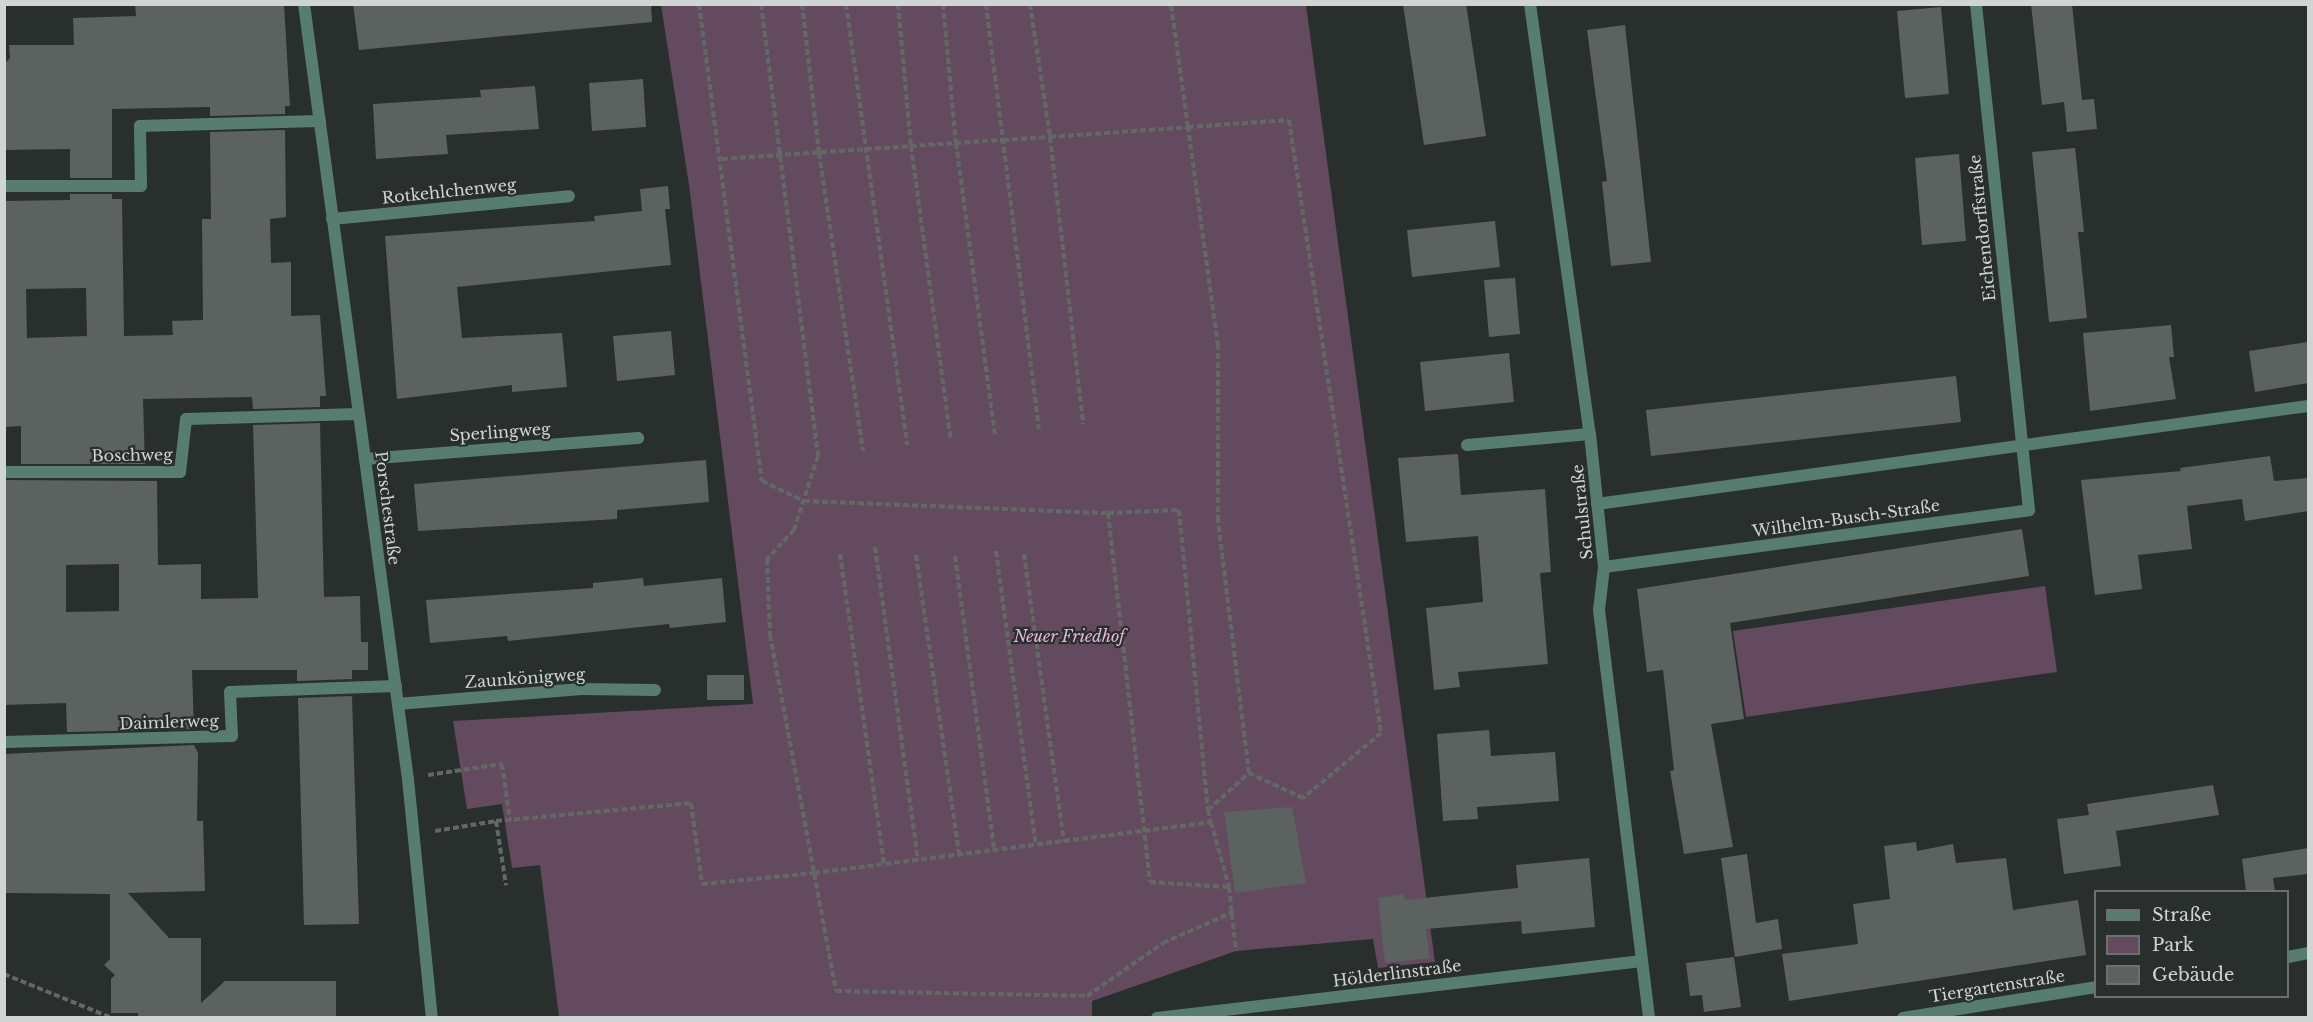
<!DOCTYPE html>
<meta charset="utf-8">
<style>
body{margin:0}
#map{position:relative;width:2313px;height:1022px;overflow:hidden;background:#292f2c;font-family:"Libre Baskerville",serif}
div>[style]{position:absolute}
.green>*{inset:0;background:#644a5f}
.building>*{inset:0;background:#5b625f}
.path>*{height:4px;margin-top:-2px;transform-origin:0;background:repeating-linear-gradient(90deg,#636865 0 6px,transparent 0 9px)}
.lane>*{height:12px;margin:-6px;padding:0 6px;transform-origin:6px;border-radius:6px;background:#577d6e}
.street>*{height:12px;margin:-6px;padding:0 6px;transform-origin:6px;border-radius:6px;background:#577d6e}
span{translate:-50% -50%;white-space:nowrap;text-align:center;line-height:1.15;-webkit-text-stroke:4.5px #292f2c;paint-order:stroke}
.street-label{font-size:16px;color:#d0d4d2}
.park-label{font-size:16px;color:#e8b5de;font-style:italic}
.frame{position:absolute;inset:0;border:6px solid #d0d4d2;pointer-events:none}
.legend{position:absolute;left:2094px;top:890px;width:195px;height:108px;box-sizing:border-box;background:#292f2c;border:2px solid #6c716e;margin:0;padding:8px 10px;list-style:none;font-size:18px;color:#d0d4d2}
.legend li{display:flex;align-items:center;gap:12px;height:30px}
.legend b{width:30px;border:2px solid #6c716e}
</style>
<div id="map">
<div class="green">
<i style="clip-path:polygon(661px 5px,1306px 5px,1435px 962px,1378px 968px,1373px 939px,1236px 951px,1092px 1001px,1092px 1017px,559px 1017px,540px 865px,512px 868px,502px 804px,467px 809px,453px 721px,753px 704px,689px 185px)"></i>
<i style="clip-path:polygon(2045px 586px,2057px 672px,1746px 717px,1733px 631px)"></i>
</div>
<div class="building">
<i style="clip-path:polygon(135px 4px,284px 4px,290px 106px,285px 106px,285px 114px,210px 116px,210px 107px,112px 109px,112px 178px,70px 178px,70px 149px,4px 150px,4px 64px,10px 58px,9px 45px,74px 45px,73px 18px,136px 16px)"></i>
<i style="clip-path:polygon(353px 4px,651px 4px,652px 22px,359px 50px)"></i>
<i style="clip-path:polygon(1403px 4px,1466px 4px,1486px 136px,1424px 145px)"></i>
<i style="clip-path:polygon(2031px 4px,2072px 4px,2082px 100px,2094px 99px,2097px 129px,2067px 132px,2064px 102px,2042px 105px)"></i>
<i style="clip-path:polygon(1941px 7px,1949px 94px,1905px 98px,1897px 11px)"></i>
<i style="clip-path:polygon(1625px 25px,1651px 262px,1611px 266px,1602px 182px,1607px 181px,1587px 30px)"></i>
<i style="clip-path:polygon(643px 79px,646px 127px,592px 131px,589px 83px)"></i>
<i style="clip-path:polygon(535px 86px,539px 129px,446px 135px,448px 154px,376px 159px,373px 104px,481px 97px,480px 90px)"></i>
<i style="clip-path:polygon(evenodd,285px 130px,286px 217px,270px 219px,271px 263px,291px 262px,291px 316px,320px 315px,326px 396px,320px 396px,320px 407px,253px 409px,252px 397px,143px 399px,145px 464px,21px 464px,21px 426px,4px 427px,4px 201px,70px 200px,70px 194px,112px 194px,112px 199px,122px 199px,124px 336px,173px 335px,172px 321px,203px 320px,202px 219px,211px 219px,210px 132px,285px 130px,86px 288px,87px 336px,27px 338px,26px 289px,86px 288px)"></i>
<i style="clip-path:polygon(2075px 148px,2084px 232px,2078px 232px,2087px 318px,2049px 322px,2032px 152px)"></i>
<i style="clip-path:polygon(1959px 154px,1966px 241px,1922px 245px,1915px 158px)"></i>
<i style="clip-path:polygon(668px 186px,670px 209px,665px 209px,671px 265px,457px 287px,462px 338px,562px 333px,567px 387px,512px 392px,512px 385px,397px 399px,385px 236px,595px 221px,594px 216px,642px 211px,640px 189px)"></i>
<i style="clip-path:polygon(1495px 221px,1500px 267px,1412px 277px,1407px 230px)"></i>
<i style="clip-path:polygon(1515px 278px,1520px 334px,1489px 337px,1484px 280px)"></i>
<i style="clip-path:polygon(2171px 325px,2174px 357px,2169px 357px,2176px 399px,2090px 411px,2083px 333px)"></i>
<i style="clip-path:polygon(671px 331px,675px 375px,617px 381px,613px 336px)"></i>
<i style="clip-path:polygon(2308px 342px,2308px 383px,2255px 392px,2249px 351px)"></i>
<i style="clip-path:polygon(1509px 353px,1514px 402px,1425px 411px,1420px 362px)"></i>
<i style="clip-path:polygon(1956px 376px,1961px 422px,1651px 456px,1646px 410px)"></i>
<i style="clip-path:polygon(evenodd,320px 423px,324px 597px,360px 596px,361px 642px,368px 642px,368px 670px,352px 670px,352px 679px,297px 681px,297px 670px,192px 670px,194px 729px,67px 732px,66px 703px,4px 705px,4px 480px,157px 481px,158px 565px,201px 564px,201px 599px,258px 598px,253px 425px,320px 423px,119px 564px,119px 611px,66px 612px,66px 565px,119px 564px)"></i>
<i style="clip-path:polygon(1458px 454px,1461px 495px,1545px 489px,1551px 572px,1540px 573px,1548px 664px,1458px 672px,1460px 687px,1434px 690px,1426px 608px,1483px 602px,1478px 536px,1406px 542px,1398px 458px)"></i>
<i style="clip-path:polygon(2270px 456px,2274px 481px,2308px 478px,2308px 511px,2245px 521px,2242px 499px,2187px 506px,2192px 549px,2138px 555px,2142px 589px,2095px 595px,2081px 480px,2181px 471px,2180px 468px)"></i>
<i style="clip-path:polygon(706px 460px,709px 502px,617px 510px,617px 519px,418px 531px,414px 484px)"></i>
<i style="clip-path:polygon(2022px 529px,2029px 576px,1730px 623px,1744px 719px,1711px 724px,1733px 847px,1684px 854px,1670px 771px,1674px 770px,1663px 670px,1647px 672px,1637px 589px)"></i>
<i style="clip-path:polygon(643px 578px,644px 586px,722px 578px,726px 622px,670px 628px,669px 624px,508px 641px,507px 636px,430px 643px,426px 600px,593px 588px,593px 583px)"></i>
<i style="clip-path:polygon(707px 675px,744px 675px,744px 700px,707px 700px)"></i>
<i style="clip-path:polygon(352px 696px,359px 924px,304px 925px,298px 698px)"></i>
<i style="clip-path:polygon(1489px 730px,1491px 756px,1555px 752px,1559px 801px,1477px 807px,1478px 819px,1443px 821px,1437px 734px)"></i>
<i style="clip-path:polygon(194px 745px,198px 753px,197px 821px,203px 821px,205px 891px,128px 893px,169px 938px,201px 938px,201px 1003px,225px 981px,336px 981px,336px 1017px,138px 1017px,138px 1013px,111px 1013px,111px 979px,115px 975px,104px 965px,110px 959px,110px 894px,4px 893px,4px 754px)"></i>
<i style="clip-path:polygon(2213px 785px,2219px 815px,2116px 831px,2121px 866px,2064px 874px,2057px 819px,2089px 815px,2087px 804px)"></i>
<i style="clip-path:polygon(1292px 807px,1306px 883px,1235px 893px,1224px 812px)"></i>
<i style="clip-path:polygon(1916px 842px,1917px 851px,1953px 844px,1956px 863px,2006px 858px,2013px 910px,2078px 900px,2086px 955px,1789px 1001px,1782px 954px,1858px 944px,1853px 904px,1890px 899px,1884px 846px)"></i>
<i style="clip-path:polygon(2308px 848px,2308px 874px,2273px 878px,2275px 891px,2246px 891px,2242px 859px)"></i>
<i style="clip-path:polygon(1747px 854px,1756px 923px,1778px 919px,1782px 949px,1735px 957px,1721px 858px)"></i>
<i style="clip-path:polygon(1589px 858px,1595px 927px,1522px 934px,1521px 921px,1426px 929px,1430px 958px,1385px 963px,1378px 898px,1404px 894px,1405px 900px,1518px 888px,1516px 865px)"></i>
<i style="clip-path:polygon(1734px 957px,1741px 1007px,1704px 1012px,1702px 995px,1690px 996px,1686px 963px)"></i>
</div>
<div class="path">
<i style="left:699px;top:4px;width:481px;rotate:82.5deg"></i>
<i style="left:762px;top:481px;width:47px;rotate:25.5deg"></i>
<i style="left:804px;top:501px;width:304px;rotate:2.3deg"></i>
<i style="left:1108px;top:513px;width:71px;rotate:-2.4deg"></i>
<i style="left:1179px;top:510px;width:301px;rotate:84.5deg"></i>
<i style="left:1208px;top:810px;width:55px;rotate:-42.1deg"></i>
<i style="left:761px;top:4px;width:456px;rotate:82.8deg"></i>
<i style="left:818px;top:456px;width:78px;rotate:108deg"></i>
<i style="left:794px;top:530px;width:40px;rotate:133deg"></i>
<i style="left:767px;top:559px;width:76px;rotate:87.7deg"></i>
<i style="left:770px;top:635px;width:362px;rotate:79.5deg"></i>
<i style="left:836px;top:991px;width:251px;rotate:1.1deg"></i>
<i style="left:1087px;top:996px;width:93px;rotate:-34.9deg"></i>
<i style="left:1163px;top:943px;width:77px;rotate:-23.9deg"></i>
<i style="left:802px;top:4px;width:150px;rotate:83.5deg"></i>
<i style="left:819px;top:153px;width:301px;rotate:81.6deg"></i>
<i style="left:846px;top:4px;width:445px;rotate:82.1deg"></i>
<i style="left:898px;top:4px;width:143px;rotate:84.8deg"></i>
<i style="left:911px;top:146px;width:297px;rotate:82.3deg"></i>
<i style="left:943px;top:4px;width:140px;rotate:84.7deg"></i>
<i style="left:956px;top:143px;width:295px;rotate:82.4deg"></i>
<i style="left:986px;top:4px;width:428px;rotate:82.9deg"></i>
<i style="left:1030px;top:4px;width:134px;rotate:81.4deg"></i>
<i style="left:1050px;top:137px;width:289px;rotate:83.4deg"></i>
<i style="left:722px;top:159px;width:282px;rotate:-3.9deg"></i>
<i style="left:1003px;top:140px;width:47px;rotate:-3.7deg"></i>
<i style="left:1050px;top:137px;width:138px;rotate:-4.1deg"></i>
<i style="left:1188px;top:127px;width:101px;rotate:-4deg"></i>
<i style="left:1289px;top:120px;width:620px;rotate:81.46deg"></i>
<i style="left:1381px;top:733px;width:102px;rotate:140.2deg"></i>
<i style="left:1303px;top:798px;width:60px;rotate:-155.2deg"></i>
<i style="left:1249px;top:773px;width:254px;rotate:-97deg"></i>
<i style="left:1218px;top:521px;width:175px;rotate:-90deg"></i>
<i style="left:1218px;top:346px;width:221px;rotate:-97.8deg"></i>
<i style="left:1188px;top:127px;width:124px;rotate:-97.9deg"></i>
<i style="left:1108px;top:513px;width:371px;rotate:83.5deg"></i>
<i style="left:1150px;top:882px;width:79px;rotate:3.6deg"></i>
<i style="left:1229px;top:887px;width:64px;rotate:83.8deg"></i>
<i style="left:875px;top:547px;width:316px;rotate:82.2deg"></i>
<i style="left:996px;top:551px;width:297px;rotate:82.3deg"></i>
<i style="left:840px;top:554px;width:313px;rotate:81.9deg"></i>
<i style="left:1024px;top:554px;width:290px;rotate:82.1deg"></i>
<i style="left:916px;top:555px;width:303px;rotate:81.8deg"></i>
<i style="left:955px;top:556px;width:297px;rotate:82.4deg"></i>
<i style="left:428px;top:775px;width:75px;rotate:-8.5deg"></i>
<i style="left:502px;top:764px;width:57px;rotate:81.9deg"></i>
<i style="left:1208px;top:810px;width:12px;rotate:76deg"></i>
<i style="left:496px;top:821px;width:65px;rotate:81.1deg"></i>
<i style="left:435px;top:831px;width:62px;rotate:-9.3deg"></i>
<i style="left:496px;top:821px;width:196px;rotate:-5.3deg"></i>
<i style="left:691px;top:803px;width:82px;rotate:82.3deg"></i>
<i style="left:702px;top:884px;width:113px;rotate:-5.6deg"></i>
<i style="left:814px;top:873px;width:400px;rotate:-7.3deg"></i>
<i style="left:1211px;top:822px;width:67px;rotate:74.5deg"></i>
<i style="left:4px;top:974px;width:117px;rotate:22.2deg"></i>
</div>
<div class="lane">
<i style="left:332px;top:219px;width:238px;rotate:-5.5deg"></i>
<i style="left:1467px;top:445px;width:123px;rotate:-5.1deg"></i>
<i style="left:365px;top:459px;width:274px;rotate:-4.4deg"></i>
<i style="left:398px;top:704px;width:184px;rotate:-4.7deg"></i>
<i style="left:581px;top:689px;width:74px;rotate:0.8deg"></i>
</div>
<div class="street">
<i style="left:304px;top:4px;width:782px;rotate:82.36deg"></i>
<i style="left:408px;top:779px;width:240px;rotate:84.3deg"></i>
<i style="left:1530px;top:4px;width:434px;rotate:82.1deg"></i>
<i style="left:1590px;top:434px;width:134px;rotate:84deg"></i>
<i style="left:1604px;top:567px;width:43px;rotate:96.6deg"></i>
<i style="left:1599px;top:610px;width:411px;rotate:83deg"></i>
<i style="left:4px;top:186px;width:137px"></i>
<i style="left:141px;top:186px;width:60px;rotate:-91deg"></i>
<i style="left:140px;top:126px;width:180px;rotate:-1.6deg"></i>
<i style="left:4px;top:472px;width:176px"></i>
<i style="left:180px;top:472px;width:53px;rotate:-83.5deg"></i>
<i style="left:186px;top:419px;width:172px;rotate:-1.7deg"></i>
<i style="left:1597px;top:504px;width:718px;rotate:-7.85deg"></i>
<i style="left:1604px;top:567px;width:429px;rotate:-7.6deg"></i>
<i style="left:2029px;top:510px;width:509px;rotate:-95.98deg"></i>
<i style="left:4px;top:742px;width:228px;rotate:-1.5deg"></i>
<i style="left:232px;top:736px;width:44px;rotate:-92.6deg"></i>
<i style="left:230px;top:692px;width:166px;rotate:-2.1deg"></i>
<i style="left:2288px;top:957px;width:20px;rotate:-11deg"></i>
<i style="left:1157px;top:1018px;width:488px;rotate:-6.7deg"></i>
<i style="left:1903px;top:1018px;width:195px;rotate:-9.1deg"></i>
</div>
<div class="street-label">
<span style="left:449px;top:191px;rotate:-6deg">Rotkehlchenweg</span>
<span style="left:1982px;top:228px;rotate:-96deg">Eichendorffstraße</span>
<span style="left:500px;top:432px;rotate:-4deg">Sperlingweg</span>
<span style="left:132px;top:455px;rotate:-1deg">Boschweg</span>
<span style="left:388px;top:508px;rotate:83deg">Porschestraße</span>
<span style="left:1582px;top:512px;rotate:-96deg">Schulstraße</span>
<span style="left:1846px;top:518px;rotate:-8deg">Wilhelm-Busch-Straße</span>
<span style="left:525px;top:678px;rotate:-4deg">Zaunkönigweg</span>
<span style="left:169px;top:722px;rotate:-2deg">Daimlerweg</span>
<span style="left:1397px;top:973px;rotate:-7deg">Hölderlinstraße</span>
<span style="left:1997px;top:986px;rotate:-9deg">Tiergartenstraße</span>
</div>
<div class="park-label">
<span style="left:1069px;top:636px">Neuer Friedhof</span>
</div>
<div class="frame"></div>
<ul class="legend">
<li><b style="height:8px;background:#577d6e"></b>Straße</li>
<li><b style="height:16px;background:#644a5f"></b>Park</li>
<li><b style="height:16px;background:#5b625f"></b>Gebäude</li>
</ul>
</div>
